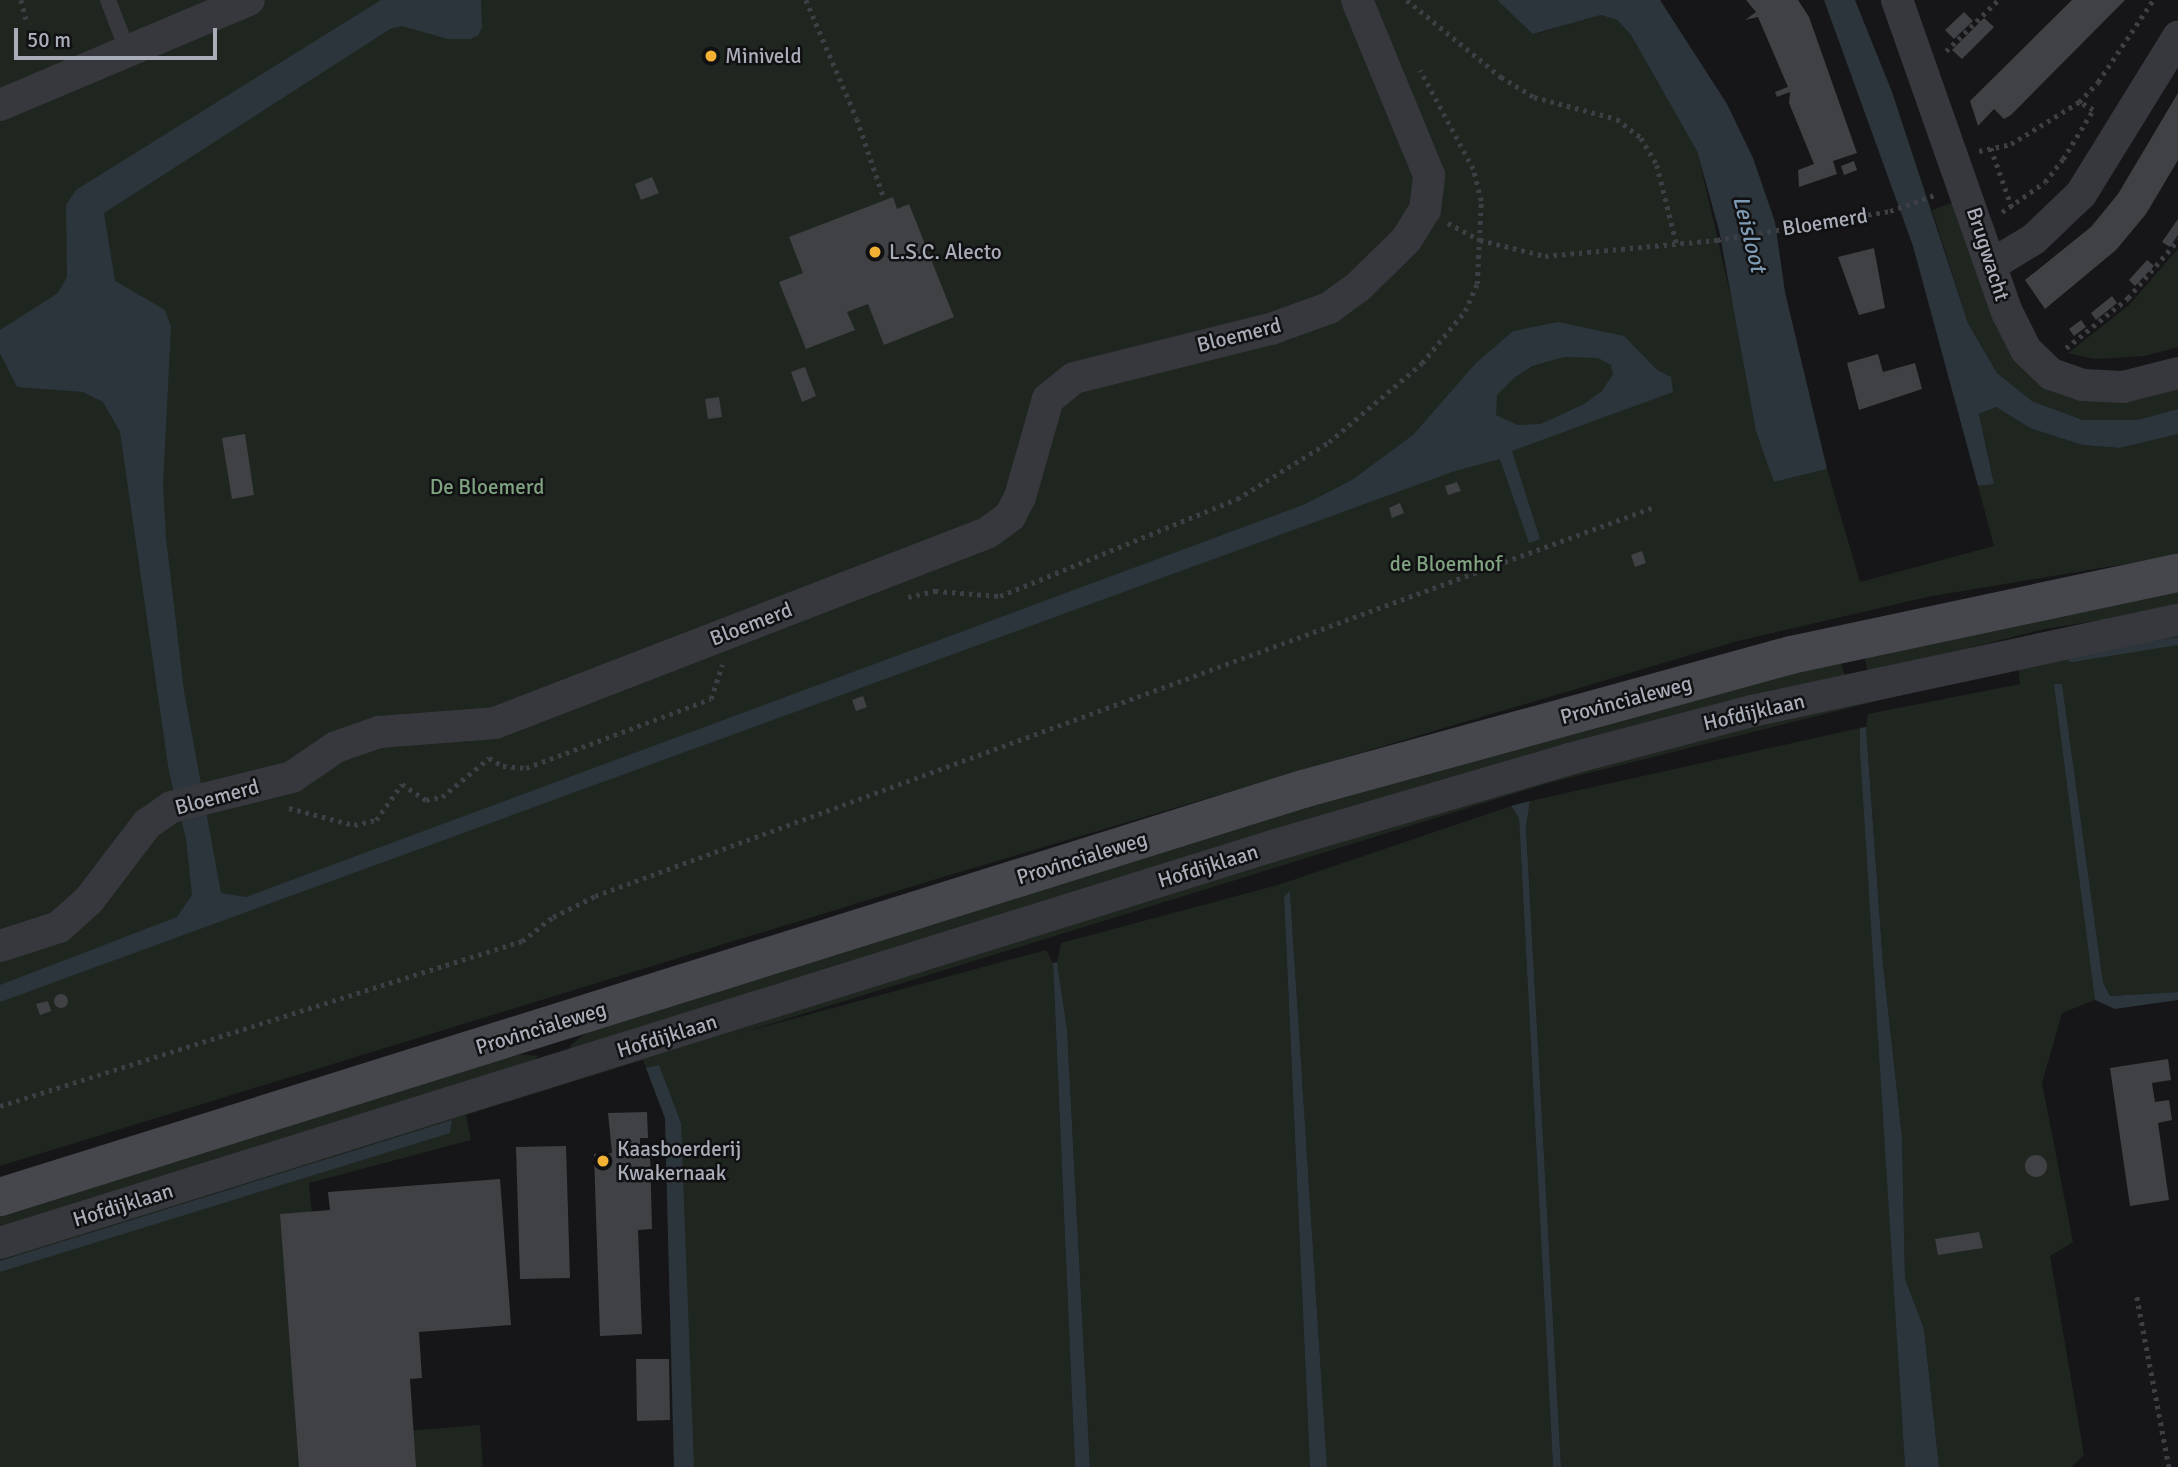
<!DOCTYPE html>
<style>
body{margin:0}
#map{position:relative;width:2178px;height:1467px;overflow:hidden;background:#161618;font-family:Signika,sans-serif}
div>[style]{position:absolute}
.green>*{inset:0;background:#1e261f}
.water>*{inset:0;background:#2c353c}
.stream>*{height:8px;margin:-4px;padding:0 4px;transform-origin:4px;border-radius:4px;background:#2c353c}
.building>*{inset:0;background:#404145}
.round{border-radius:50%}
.path>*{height:4.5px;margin-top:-2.25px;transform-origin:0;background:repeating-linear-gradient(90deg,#3d3f44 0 3.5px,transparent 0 8.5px)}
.service>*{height:16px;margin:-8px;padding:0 8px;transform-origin:8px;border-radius:8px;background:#37383d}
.minor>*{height:32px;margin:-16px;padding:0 16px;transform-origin:16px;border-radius:16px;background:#37383d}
.secondary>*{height:38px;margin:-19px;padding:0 19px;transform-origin:19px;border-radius:19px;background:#45474d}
.dots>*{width:19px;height:19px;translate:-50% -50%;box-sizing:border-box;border:4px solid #111113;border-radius:50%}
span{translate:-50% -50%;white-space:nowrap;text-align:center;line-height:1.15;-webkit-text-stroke:5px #111113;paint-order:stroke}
.poi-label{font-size:21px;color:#a8adb8}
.left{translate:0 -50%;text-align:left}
.street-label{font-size:21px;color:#a8adb8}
.park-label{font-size:21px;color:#7fa381}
.water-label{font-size:23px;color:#7f9bb3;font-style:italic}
.scale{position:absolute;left:14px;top:28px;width:203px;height:32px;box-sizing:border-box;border:4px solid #a8adb8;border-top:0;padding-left:9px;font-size:21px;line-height:24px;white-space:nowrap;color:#a8adb8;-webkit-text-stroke:5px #111113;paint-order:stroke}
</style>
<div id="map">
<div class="green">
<i style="clip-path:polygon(0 0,1497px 0,1534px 34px,1601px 15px,1617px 20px,1631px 35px,1697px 150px,1774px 482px,1827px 469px,1860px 582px,1994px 546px,1978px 486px,1994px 483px,1979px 413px,1996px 407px,2030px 428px,2082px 445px,2120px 448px,2178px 434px,2178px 555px,1927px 597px,1734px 642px,943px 877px,0 1166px)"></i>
<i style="clip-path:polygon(1957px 201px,2034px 369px,2178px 373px,2178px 409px,2137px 420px,2083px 420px,2032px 401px,1997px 373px,1968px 323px,1932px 210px)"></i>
<i style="clip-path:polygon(2178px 249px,2178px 347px,2145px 356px,2094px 359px,2068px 353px,2129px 305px)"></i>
<i style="clip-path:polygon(2178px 589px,2178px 608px,2044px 629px,1868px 674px,1864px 655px)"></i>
<i style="clip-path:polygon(2178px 628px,2178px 992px,2110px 996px,2103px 982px,2062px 685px,2095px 1000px,2062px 1013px,2042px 1083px,2073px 1242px,2050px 1256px,2084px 1455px,2071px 1467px,1939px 1467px,1924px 1330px,1905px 1279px,1902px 1137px,1883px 964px,1866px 727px,1868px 714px,2020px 684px,2018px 666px,1549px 783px,741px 1033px,1046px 950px,1053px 963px,1075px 1467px,674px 1467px,665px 1118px,643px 1060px,466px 1115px,471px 1140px,309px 1183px,334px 1437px,480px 1425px,483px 1467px,0 1467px,0 1254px,1142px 897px,1645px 748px)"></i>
<i style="clip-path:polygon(1840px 659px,1846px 680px,572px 1055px,570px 1046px,594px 1026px,1357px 788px)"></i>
<i style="clip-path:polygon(1860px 728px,1905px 1467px,1561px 1467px,1526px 827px,1530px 801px)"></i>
<i style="clip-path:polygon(1511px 806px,1519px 818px,1553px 1467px,1327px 1467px,1290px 892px,1284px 898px,1310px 1467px,1090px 1467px,1067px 1029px,1057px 962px,1061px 943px,1278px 885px)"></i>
<i style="clip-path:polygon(506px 1053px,538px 1056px,533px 1062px,0 1234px,0 1211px)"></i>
</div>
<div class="water">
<i style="clip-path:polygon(evenodd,381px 0,481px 0,482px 27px,478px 36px,470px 39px,448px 39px,402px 26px,390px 29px,104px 213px,115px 281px,165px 310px,171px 327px,163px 485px,166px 538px,184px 691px,221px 893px,246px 897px,1303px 505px,1352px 480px,1413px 435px,1476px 363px,1513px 331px,1558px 322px,1624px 336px,1657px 370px,1671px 377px,1673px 392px,1512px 451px,1540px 539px,1529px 543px,1500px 459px,1455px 471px,0 1002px,0 985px,177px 917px,192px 895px,186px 839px,169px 772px,120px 432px,103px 402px,83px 392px,17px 387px,0 353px,0 330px,58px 293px,67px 277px,66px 205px,76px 190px,381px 0,1564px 357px,1598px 358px,1611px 365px,1613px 374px,1602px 391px,1584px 404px,1541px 424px,1517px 425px,1496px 415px,1497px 395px,1515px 377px,1532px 366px,1564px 357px)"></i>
<i style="clip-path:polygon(1497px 0,1660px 0,1727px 104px,1753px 158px,1775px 222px,1785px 292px,1827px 469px,1774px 482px,1756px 431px,1719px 230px,1697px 151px,1631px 35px,1617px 20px,1601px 15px,1533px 34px)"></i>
<i style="clip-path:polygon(1824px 0,1855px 0,1892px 92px,1968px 323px,1997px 373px,2032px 401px,2083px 420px,2137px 420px,2178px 409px,2178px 434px,2120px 448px,2082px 445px,2030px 428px,1996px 407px,1979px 414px,1994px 484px,1978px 486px,1913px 246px)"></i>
<i style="clip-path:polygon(2054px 684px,2062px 684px,2103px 982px,2110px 996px,2178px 992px,2178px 1000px,2115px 1009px,2095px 1000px)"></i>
<i style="clip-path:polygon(1866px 727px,1883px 964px,1902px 1137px,1905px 1279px,1924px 1329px,1939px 1467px,1905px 1467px,1860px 750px,1860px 728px)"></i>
<i style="clip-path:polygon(1530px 801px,1526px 827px,1561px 1467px,1553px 1467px,1519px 818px,1511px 806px)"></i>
<i style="clip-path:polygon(1290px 891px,1327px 1467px,1310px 1467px,1284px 897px)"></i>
<i style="clip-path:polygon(1057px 962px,1067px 1029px,1090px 1467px,1075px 1467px,1053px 963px)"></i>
<i style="clip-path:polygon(659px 1065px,681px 1123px,694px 1467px,674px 1467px,665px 1118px,646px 1068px)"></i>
<i style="clip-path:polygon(452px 1120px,450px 1133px,0 1272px,0 1261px)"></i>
</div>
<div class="stream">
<i style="left:2072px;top:658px;width:107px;rotate:-9.1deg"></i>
</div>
<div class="building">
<i style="clip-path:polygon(1746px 0,1798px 0,1809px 17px,1857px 153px,1833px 161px,1837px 174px,1799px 187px,1798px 170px,1814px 164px,1789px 103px,1790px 92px,1777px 97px,1775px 92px,1788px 87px,1758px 17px,1745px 20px,1756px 12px)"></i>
<i style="clip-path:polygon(2072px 0,2125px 0,2011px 115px,2004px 119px,1994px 109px,1978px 126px,1970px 101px)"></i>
<i style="clip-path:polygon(1964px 12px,1973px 21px,1954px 39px,1945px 30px)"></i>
<i style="clip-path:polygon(1984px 18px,1994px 27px,1962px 59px,1952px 50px)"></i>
<i style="clip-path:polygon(2178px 93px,2178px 160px,2146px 214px,2116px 250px,2045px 309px,2025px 280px,2091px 227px,2118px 194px)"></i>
<i style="clip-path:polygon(1854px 161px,1857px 170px,1844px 175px,1841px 166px)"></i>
<i style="clip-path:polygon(652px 177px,659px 193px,641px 200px,635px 184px)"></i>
<i style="clip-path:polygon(893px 197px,897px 209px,909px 204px,954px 317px,884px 345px,868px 304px,847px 312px,855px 330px,806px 349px,779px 282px,803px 273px,789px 237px)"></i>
<i style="clip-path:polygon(2178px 219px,2178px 235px,2170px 247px,2162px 242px)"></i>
<i style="clip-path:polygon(1874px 248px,1885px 308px,1859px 315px,1838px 257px)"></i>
<i style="clip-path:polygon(2147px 260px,2154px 266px,2135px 286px,2129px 280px)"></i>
<i style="clip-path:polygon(2112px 296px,2117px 303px,2096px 320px,2091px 313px)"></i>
<i style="clip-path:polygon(2081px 320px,2086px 327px,2074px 336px,2069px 329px)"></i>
<i style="clip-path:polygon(1878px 354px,1883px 372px,1915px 363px,1922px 389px,1859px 410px,1847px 363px)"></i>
<i style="clip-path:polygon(805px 367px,816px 396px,802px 402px,791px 372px)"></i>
<i style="clip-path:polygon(719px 397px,722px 417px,708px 419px,705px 399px)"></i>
<i style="clip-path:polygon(245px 434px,254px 495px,232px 499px,222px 438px)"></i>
<i style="clip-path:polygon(1457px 482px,1461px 491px,1448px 495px,1445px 486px)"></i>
<i style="clip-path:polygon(1400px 503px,1404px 513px,1392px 518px,1389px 508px)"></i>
<i style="clip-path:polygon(1642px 551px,1646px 563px,1635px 567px,1631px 555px)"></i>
<i style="clip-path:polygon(863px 696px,867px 707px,856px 711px,852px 700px)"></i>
<i class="round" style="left:54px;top:994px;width:14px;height:14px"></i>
<i style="clip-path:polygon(48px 1001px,51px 1011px,40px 1015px,36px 1004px)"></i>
<i style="clip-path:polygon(2168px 1059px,2171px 1080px,2152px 1083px,2155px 1102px,2169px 1100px,2172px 1120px,2158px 1123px,2169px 1200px,2130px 1206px,2110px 1068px)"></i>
<i style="clip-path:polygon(647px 1112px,648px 1138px,640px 1138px,640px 1153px,650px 1152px,652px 1229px,638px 1230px,642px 1334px,600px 1336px,594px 1154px,612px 1153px,608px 1113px)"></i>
<i style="clip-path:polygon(566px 1146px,570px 1278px,520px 1279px,516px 1147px)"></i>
<i class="round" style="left:2025px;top:1155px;width:22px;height:22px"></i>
<i style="clip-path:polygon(500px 1179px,511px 1325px,419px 1332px,422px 1378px,410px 1379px,416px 1467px,299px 1467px,280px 1214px,330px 1210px,328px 1192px)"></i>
<i style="clip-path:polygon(1979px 1232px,1983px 1248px,1938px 1255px,1935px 1239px)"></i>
<i style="clip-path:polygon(636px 1359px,669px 1359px,670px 1420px,637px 1421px)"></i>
</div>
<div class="path">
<i style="left:21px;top:0;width:20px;rotate:75deg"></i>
<i style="left:806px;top:0;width:129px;rotate:66.8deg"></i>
<i style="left:857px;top:119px;width:80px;rotate:71.1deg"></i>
<i style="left:1407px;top:0;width:122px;rotate:39.3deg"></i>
<i style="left:1501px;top:77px;width:39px;rotate:31deg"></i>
<i style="left:1534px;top:97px;width:86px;rotate:14.8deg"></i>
<i style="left:1617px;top:119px;width:31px;rotate:38deg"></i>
<i style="left:1641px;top:138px;width:31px;rotate:59deg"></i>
<i style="left:1657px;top:165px;width:82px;rotate:76deg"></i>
<i style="left:1946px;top:51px;width:73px;rotate:-44.4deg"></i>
<i style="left:1991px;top:148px;width:66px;rotate:70.5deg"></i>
<i style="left:1979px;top:151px;width:33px;rotate:-12deg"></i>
<i style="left:2011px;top:144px;width:80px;rotate:-31.7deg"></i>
<i style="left:2079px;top:102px;width:28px;rotate:-46deg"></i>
<i style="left:2098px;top:82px;width:99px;rotate:-56.1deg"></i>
<i style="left:2002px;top:212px;width:52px;rotate:-34.9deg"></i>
<i style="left:2045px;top:182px;width:29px;rotate:-52deg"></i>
<i style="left:2063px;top:159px;width:57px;rotate:-58.5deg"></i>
<i style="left:2093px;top:110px;width:16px;rotate:-150deg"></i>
<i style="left:1448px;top:223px;width:36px;rotate:28deg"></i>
<i style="left:1480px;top:240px;width:67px;rotate:13.8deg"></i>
<i style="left:1545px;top:256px;width:173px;rotate:-5.3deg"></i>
<i style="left:1717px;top:240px;width:175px;rotate:-9.5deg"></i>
<i style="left:1890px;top:211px;width:48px;rotate:-19.6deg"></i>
<i style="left:2066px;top:348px;width:80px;rotate:-38.9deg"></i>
<i style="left:2128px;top:298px;width:77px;rotate:-49.2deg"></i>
<i style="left:908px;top:597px;width:28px;rotate:-13deg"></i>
<i style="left:935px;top:591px;width:65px;rotate:4.4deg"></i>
<i style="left:1000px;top:596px;width:256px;rotate:-22.3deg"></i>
<i style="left:1237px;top:499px;width:108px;rotate:-31.8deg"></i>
<i style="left:1329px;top:442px;width:122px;rotate:-40.3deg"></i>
<i style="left:1422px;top:363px;width:67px;rotate:-50.4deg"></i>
<i style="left:1465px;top:311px;width:30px;rotate:-66deg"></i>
<i style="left:1477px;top:284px;width:83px;rotate:-87.2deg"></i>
<i style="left:1481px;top:201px;width:33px;rotate:-104deg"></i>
<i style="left:1473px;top:169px;width:112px;rotate:-118.2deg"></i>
<i style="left:289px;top:808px;width:67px;rotate:14.7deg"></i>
<i style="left:354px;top:825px;width:23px;rotate:-13deg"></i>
<i style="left:376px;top:820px;width:44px;rotate:-54.2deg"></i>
<i style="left:402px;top:784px;width:29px;rotate:34deg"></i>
<i style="left:426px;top:800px;width:16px;rotate:-11deg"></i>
<i style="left:442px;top:797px;width:61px;rotate:-39.7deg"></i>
<i style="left:489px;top:758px;width:16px;rotate:30deg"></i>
<i style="left:503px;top:766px;width:23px;rotate:5deg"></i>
<i style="left:526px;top:768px;width:197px;rotate:-20.5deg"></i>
<i style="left:711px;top:699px;width:36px;rotate:-72deg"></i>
<i style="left:0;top:1106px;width:547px;rotate:-17.54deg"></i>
<i style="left:522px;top:941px;width:39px;rotate:-38deg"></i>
<i style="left:553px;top:917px;width:47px;rotate:-26.6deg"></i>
<i style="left:595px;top:896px;width:1128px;rotate:-20.17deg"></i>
<i style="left:2137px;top:1297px;width:173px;rotate:79.3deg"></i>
</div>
<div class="service">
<i style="left:108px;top:0;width:56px;rotate:69deg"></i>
</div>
<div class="minor">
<i style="left:1897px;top:0;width:331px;rotate:70.6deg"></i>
<i style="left:2007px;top:312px;width:42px;rotate:63.4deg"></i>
<i style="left:2026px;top:350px;width:35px;rotate:44deg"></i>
<i style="left:2051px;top:374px;width:34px;rotate:19deg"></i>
<i style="left:2083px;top:385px;width:40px;rotate:2.9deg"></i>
<i style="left:2123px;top:387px;width:57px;rotate:-14.3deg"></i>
<i style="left:0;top:105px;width:270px;rotate:-22.9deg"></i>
<i style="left:1991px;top:265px;width:50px;rotate:-31.2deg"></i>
<i style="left:2034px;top:239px;width:65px;rotate:-43.8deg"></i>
<i style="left:2081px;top:194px;width:185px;rotate:-58.3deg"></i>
<i style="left:0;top:946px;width:62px;rotate:-17.9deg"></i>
<i style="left:59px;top:927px;width:40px;rotate:-42deg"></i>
<i style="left:89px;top:900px;width:96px;rotate:-52.7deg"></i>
<i style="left:147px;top:824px;width:29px;rotate:-35deg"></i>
<i style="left:171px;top:807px;width:125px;rotate:-13.9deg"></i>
<i style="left:292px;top:777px;width:53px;rotate:-34.3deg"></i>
<i style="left:336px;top:747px;width:46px;rotate:-19.2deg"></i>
<i style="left:379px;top:732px;width:116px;rotate:-4.4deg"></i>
<i style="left:495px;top:723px;width:527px;rotate:-21.12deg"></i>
<i style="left:987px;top:533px;width:29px;rotate:-36deg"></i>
<i style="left:1010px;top:516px;width:21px;rotate:-62deg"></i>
<i style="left:1020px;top:497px;width:102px;rotate:-74.1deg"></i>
<i style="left:1048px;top:399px;width:33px;rotate:-39deg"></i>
<i style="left:1074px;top:378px;width:203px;rotate:-14deg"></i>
<i style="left:1271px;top:329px;width:62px;rotate:-19.9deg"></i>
<i style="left:1329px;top:308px;width:36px;rotate:-36deg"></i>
<i style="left:1358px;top:287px;width:67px;rotate:-44.4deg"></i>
<i style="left:1406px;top:240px;width:36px;rotate:-58deg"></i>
<i style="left:1425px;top:210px;width:35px;rotate:-83deg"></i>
<i style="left:1429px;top:175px;width:189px;rotate:-112.4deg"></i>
<i style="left:0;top:1243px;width:1333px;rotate:-17.33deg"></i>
<i style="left:1272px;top:846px;width:309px;rotate:-16.3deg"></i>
<i style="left:1569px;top:759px;width:189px;rotate:-14.7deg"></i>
<i style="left:1752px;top:711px;width:436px;rotate:-12.1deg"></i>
</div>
<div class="secondary">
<i style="left:0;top:1197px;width:1365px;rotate:-17.39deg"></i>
<i style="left:1303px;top:789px;width:506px;rotate:-15.35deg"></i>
<i style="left:1791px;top:655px;width:396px;rotate:-12deg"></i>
</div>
<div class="dots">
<i style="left:711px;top:56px;background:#f2b134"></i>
<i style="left:875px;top:252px;background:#f2b134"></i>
<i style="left:603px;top:1161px;background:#f2b134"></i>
</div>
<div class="poi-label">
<span class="left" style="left:725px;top:56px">Miniveld</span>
<span class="left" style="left:889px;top:252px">L.S.C. Alecto</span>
<span class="left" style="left:617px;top:1161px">Kaasboerderij<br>Kwakernaak</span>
</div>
<div class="street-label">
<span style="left:1825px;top:222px;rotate:-9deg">Bloemerd</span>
<span style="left:1988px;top:254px;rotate:72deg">Brugwacht</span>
<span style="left:1239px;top:335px;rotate:-14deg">Bloemerd</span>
<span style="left:751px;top:624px;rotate:-21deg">Bloemerd</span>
<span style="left:1626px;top:700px;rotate:-15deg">Provincialeweg</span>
<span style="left:1754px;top:712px;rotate:-13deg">Hofdijklaan</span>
<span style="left:217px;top:797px;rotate:-15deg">Bloemerd</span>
<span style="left:1082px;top:858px;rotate:-17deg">Provincialeweg</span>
<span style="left:1208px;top:866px;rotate:-17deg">Hofdijklaan</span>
<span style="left:541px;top:1028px;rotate:-17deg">Provincialeweg</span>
<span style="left:667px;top:1036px;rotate:-17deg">Hofdijklaan</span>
<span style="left:123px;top:1205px;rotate:-17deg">Hofdijklaan</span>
</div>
<div class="park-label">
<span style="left:487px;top:487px">De Bloemerd</span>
<span style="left:1446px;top:564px">de Bloemhof</span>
</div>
<div class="water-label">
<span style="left:1749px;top:234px;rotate:76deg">Leisloot</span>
</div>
<div class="scale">50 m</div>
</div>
